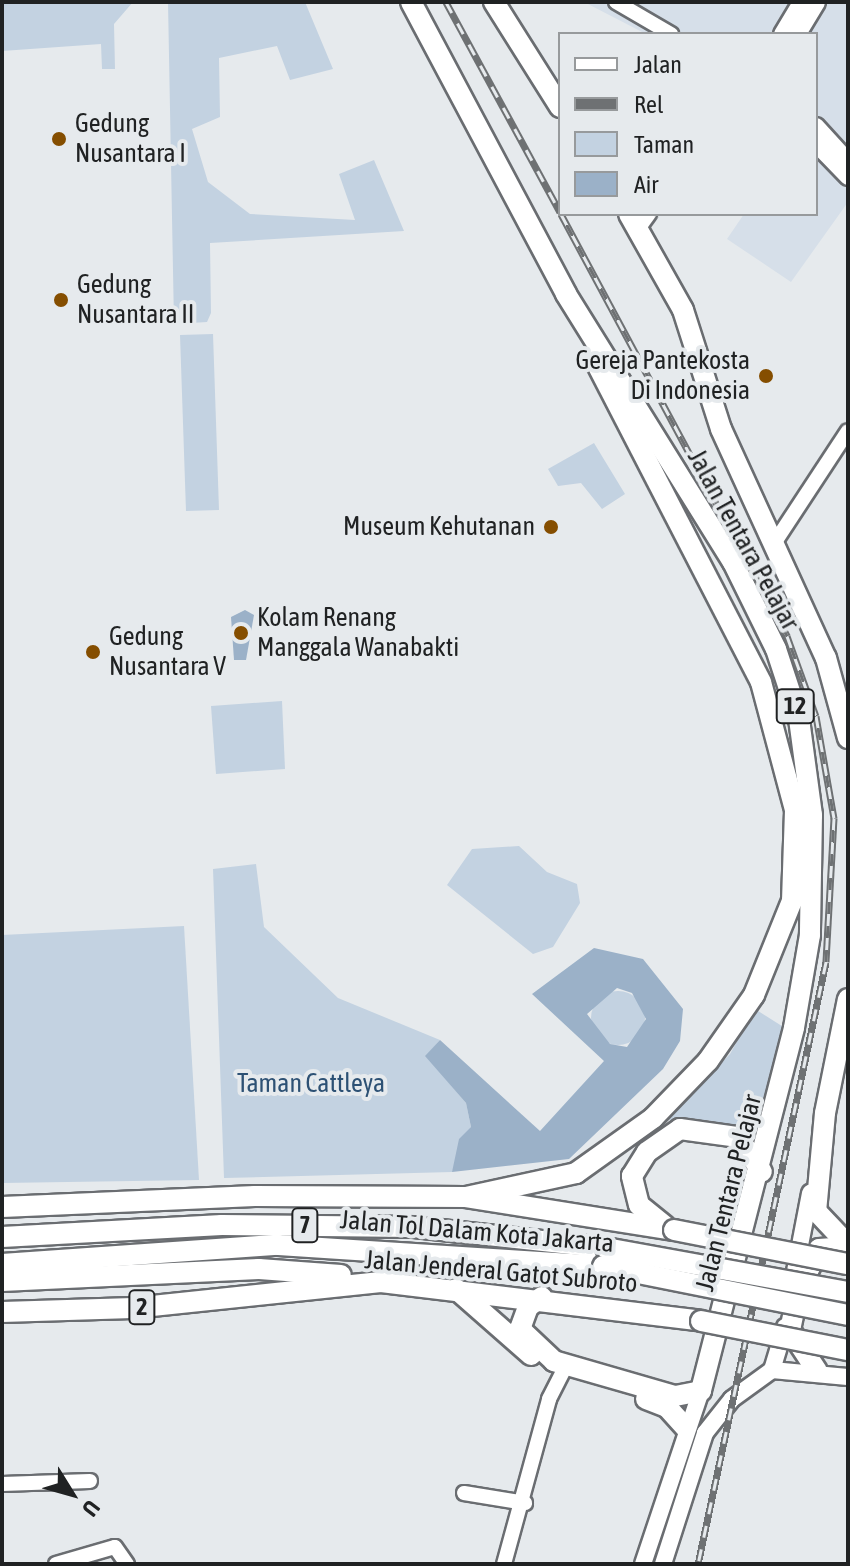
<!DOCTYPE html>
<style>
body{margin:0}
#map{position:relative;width:850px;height:1566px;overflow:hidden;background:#e6eaed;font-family:"Asap Condensed",sans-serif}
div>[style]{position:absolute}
.built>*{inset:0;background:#d6dfe9}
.green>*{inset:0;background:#c3d2e1}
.round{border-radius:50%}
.water>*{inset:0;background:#9bb1c8}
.roads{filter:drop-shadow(2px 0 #6a6d71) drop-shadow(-2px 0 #6a6d71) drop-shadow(0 2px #6a6d71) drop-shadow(0 -2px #6a6d71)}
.minor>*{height:14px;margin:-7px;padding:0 7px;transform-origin:7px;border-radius:7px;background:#fff}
.major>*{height:16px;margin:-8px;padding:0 8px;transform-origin:8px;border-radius:8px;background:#fff}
.highway>*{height:20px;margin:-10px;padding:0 10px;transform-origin:10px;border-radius:10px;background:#fff}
.rail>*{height:7px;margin-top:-3.5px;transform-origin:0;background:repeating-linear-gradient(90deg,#e6eaed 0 12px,#6e7173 0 24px);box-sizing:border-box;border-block:2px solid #6e7173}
.bridges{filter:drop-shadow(2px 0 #6a6d71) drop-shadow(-2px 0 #6a6d71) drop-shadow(0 2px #6a6d71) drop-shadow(0 -2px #6a6d71)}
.highway-bridge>*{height:20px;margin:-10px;padding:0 10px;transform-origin:10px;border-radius:10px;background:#fff}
.dots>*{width:22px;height:22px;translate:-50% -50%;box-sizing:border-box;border:4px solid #e6eaed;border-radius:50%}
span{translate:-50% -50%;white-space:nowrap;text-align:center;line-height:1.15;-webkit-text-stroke:8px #e6eaed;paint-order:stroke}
.shield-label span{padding:2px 6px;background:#e6eaed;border:2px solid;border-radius:6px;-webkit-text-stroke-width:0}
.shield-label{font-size:24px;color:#202223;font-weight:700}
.poi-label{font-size:26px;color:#202223}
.left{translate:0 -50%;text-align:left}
.right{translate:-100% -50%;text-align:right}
.street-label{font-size:26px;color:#202223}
.park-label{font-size:26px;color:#2d5174}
.frame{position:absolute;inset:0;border:4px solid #202223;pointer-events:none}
.legend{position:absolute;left:558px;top:32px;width:260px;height:184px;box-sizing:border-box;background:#e6eaed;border:2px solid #979a9c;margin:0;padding:10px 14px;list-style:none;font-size:24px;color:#202223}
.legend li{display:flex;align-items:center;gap:16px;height:40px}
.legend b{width:40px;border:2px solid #979a9c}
.north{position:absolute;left:32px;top:1454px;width:80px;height:80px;-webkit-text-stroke:6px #e6eaed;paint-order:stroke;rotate:127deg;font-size:22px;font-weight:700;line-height:32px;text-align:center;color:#202223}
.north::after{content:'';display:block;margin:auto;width:28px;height:36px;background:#202223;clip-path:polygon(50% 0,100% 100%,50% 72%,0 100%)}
</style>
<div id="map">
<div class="built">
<i style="clip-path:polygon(584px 2px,848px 2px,848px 202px,791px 282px,727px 239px,744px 214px,816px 214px,816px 34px,646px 34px)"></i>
</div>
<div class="green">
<i style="clip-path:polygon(2px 2px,133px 2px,114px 24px,115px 69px,102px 69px,101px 44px,2px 51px)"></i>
<i style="clip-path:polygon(168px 2px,305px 2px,333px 69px,290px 80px,277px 46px,219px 58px,220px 117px,192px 129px,208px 182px,250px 214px,355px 220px,339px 174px,374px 160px,404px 231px,210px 243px,211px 313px,207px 322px,174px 324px)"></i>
<i style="clip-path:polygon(213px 334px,219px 510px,186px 511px,180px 335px)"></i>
<i style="clip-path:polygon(594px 443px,625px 494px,602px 509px,581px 483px,558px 486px,548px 469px)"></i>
<i style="clip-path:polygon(282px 701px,285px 769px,216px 774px,211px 706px)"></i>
<i style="clip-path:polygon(519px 846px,547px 872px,577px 884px,580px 903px,553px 947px,533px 954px,447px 885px,472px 849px)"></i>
<i style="clip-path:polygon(256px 864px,264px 927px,338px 998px,440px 1040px,426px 1056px,466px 1103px,471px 1127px,452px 1172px,224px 1178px,213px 869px)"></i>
<i style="clip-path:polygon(184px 926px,199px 1180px,2px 1183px,2px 935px)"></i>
<i class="round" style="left:591px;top:991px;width:54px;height:54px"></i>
<i style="clip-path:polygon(755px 1009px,785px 1028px,754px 1138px,708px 1120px,672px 1123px,668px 1118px,730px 1054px)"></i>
</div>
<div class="water">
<i style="clip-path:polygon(245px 610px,254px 615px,246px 660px,234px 660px,231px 617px)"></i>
<i style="clip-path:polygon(evenodd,594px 948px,643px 959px,683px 1009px,680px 1041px,663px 1069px,569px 1159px,452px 1172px,459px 1139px,471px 1127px,466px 1103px,425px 1056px,440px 1040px,540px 1131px,604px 1061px,532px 994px,594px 948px,617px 988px,632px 993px,646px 1019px,627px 1047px,610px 1044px,587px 1014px,617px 988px)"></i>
</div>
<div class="roads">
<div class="minor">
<i style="left:616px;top:2px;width:64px;rotate:30.2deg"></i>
<i style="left:638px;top:229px;width:19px;rotate:-54deg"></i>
<i style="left:773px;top:545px;width:136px;rotate:-56.7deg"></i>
<i style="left:2px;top:1484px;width:88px;rotate:-2deg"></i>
<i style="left:464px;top:1493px;width:62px;rotate:9.3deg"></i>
<i style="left:56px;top:1564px;width:61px;rotate:-16.1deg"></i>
<i style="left:115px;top:1547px;width:21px;rotate:55deg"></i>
<i style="left:504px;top:1564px;width:171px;rotate:-74.7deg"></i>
<i style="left:549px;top:1399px;width:36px;rotate:-63deg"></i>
</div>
<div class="major">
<i style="left:782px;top:34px;width:37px;rotate:-59deg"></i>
<i style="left:798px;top:34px;width:37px;rotate:-59deg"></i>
<i style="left:816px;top:126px;width:47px;rotate:47.6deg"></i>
<i style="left:816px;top:144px;width:46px;rotate:45.9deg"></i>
<i style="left:791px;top:1292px;width:101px;rotate:-79.1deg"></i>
<i style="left:772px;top:1370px;width:45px;rotate:-73.2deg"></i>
<i style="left:643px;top:1564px;width:182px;rotate:-71.5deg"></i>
<i style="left:663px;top:1564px;width:138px;rotate:-72.2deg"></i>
<i style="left:705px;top:1433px;width:43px;rotate:-51.5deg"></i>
<i style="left:732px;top:1399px;width:49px;rotate:-35.9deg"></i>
<i style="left:772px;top:1370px;width:76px;rotate:5.3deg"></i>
</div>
<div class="highway">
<i style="left:411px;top:2px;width:331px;rotate:62deg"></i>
<i style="left:566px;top:294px;width:316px;rotate:58.1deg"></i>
<i style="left:733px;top:562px;width:97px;rotate:63.7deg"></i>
<i style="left:776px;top:649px;width:74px;rotate:71.8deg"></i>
<i style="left:799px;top:719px;width:97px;rotate:82.3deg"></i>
<i style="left:812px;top:815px;width:120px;rotate:91deg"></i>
<i style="left:810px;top:935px;width:94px;rotate:99.8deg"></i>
<i style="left:794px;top:1028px;width:375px;rotate:104.4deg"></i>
<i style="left:701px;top:1391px;width:26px;rotate:169deg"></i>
<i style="left:675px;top:1396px;width:126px;rotate:-163.9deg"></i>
<i style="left:554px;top:1361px;width:47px;rotate:-136.7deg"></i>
<i style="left:520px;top:1329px;width:23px;rotate:-70deg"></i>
<i style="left:528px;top:1307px;width:17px;rotate:-36deg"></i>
<i style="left:494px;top:2px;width:124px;rotate:57.8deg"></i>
<i style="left:629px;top:214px;width:110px;rotate:60.6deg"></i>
<i style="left:683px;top:310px;width:125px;rotate:72.3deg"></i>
<i style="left:721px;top:429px;width:252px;rotate:65.4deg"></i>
<i style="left:826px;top:658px;width:83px;rotate:74.6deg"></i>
<i style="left:848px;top:999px;width:116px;rotate:101.4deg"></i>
<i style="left:825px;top:1113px;width:98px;rotate:95.2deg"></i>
<i style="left:816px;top:1211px;width:47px;rotate:46.7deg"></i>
<i style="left:466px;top:1197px;width:113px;rotate:-12.3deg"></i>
<i style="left:576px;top:1173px;width:95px;rotate:-35.5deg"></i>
<i style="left:653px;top:1118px;width:79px;rotate:-46deg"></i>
<i style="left:708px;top:1061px;width:80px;rotate:-55.1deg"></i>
<i style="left:754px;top:995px;width:101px;rotate:-68deg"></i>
<i style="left:792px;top:901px;width:91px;rotate:-88.1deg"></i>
<i style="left:795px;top:810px;width:132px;rotate:-104.9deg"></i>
<i style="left:761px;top:682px;width:366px;rotate:-117.3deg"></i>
<i style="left:2px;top:1207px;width:253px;rotate:-2.5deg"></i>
<i style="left:255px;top:1196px;width:211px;rotate:0.3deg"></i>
<i style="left:466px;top:1197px;width:211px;rotate:9deg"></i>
<i style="left:665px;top:1226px;width:33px;rotate:-141deg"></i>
<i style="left:639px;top:1205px;width:30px;rotate:-104deg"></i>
<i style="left:632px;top:1176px;width:28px;rotate:-58deg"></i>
<i style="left:647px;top:1152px;width:40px;rotate:-34.9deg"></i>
<i style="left:680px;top:1129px;width:59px;rotate:7.9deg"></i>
<i style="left:738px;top:1137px;width:42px;rotate:55.6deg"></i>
<i style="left:2px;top:1237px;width:220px;rotate:-3.1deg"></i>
<i style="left:222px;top:1225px;width:192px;rotate:0.6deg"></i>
<i style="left:414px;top:1227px;width:193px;rotate:6.2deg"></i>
<i style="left:2px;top:1264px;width:276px;rotate:-4deg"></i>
<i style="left:277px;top:1245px;width:327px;rotate:3.7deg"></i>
<i style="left:2px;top:1281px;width:257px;rotate:-2.7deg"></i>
<i style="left:259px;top:1269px;width:82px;rotate:4.2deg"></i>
<i style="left:456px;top:1289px;width:100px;rotate:41.3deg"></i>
<i style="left:2px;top:1312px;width:131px;rotate:-1.7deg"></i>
<i style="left:133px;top:1308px;width:249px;rotate:-6deg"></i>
<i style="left:381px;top:1282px;width:322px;rotate:6.9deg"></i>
<i style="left:817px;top:1371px;width:49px;rotate:-123.4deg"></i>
<i style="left:790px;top:1330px;width:40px;rotate:-78deg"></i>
<i style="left:798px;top:1291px;width:47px;rotate:-63.4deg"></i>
<i style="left:819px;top:1249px;width:29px;rotate:-4deg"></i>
<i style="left:646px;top:1399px;width:22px;rotate:21deg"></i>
<i style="left:667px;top:1407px;width:28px;rotate:48deg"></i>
</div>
</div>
<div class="rail">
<i style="left:446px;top:2px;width:239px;rotate:61.5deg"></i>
<i style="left:561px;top:214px;width:479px;rotate:61.8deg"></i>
<i style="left:787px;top:636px;width:85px;rotate:70.1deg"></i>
<i style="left:816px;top:716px;width:104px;rotate:80deg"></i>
<i style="left:834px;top:818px;width:144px;rotate:93.2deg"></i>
<i style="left:826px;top:962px;width:615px;rotate:102deg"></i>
</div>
<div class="bridges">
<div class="highway-bridge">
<i style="left:674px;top:1230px;width:177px;rotate:11.1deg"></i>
<i style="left:606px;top:1248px;width:246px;rotate:10.3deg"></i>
<i style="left:603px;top:1266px;width:250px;rotate:11.3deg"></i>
<i style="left:701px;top:1321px;width:150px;rotate:11.2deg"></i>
</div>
</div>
<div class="dots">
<i style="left:59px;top:139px;background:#854e00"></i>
<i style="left:61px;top:300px;background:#854e00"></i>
<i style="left:766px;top:376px;background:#854e00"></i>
<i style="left:551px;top:527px;background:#854e00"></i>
<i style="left:241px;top:633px;background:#854e00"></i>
<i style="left:93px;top:652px;background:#854e00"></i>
</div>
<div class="shield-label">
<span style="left:795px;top:706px">12</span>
<span style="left:305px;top:1225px">7</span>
<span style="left:142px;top:1307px">2</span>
</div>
<div class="poi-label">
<span class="left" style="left:75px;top:139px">Gedung<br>Nusantara I</span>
<span class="left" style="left:77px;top:300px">Gedung<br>Nusantara II</span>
<span class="right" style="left:750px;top:376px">Gereja Pantekosta<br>Di Indonesia</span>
<span class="right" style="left:535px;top:527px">Museum Kehutanan</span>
<span class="left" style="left:257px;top:633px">Kolam Renang<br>Manggala Wanabakti</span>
<span class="left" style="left:109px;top:652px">Gedung<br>Nusantara V</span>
</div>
<div class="street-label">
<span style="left:743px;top:540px;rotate:61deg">Jalan Tentara Pelajar</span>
<span style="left:729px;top:1193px;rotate:-76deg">Jalan Tentara Pelajar</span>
<span style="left:477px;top:1232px;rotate:5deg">Jalan Tol Dalam Kota Jakarta</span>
<span style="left:501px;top:1272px;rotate:5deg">Jalan Jenderal Gatot Subroto</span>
</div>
<div class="park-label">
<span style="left:311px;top:1084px">Taman Cattleya</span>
</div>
<div class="frame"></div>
<ul class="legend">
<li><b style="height:10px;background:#fff"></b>Jalan</li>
<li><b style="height:10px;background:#6e7173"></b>Rel</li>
<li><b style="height:22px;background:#c3d2e1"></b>Taman</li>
<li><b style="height:22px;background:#9bb1c8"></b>Air</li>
</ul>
<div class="north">U</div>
</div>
